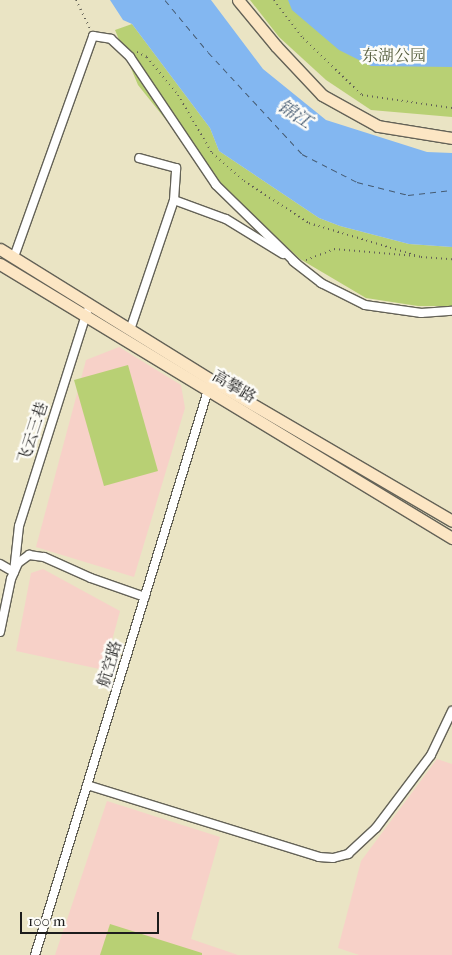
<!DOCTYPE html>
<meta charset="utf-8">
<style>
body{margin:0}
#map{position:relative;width:452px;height:955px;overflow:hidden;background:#eae4c4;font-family:"IM FELL French Canon","Noto Serif SC",serif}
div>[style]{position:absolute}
.built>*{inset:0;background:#f7d1c8}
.green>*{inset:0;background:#b8d074}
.water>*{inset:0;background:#83b7f1}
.ferry>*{height:1px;margin-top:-0.5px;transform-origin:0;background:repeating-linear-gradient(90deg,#455a71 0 6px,transparent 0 11px)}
.path>*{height:2px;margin-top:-1px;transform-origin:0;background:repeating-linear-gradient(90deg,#646257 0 1px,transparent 0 5px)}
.roads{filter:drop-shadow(1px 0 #646257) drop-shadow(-1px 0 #646257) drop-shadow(0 1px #646257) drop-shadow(0 -1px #646257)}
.street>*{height:8px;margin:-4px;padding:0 4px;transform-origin:4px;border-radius:4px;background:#fff}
.secondary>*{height:11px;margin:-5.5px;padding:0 5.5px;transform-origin:5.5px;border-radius:5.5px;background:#fce6c4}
span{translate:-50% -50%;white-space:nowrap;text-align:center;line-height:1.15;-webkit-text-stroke:5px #fdfcf7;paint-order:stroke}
.park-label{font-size:16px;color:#535b3b}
.street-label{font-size:16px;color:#1c1c1c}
.water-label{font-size:18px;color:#455a71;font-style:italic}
.scale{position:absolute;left:20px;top:912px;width:139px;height:22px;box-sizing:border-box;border:2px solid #1c1c1c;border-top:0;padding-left:6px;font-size:15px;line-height:18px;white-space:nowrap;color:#1c1c1c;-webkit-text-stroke:4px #fdfcf7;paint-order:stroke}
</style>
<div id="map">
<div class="built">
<i style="clip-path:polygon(119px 347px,181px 385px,185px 408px,134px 577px,36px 547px,86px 360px)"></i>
<i style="clip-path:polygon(43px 569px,120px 611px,104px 670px,16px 651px,31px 573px)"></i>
<i style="clip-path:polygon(437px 759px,452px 764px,452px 955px,359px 955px,338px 948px,361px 861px)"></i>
<i style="clip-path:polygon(107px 801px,220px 837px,191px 939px,238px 955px,55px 955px)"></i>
</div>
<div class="green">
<i style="clip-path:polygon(250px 0,452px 0,452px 117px,371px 110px,326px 80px,279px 37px)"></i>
<i style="clip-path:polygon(132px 24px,210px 128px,219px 151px,319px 218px,340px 226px,409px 244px,452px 247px,452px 306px,418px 306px,366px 298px,300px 259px,214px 180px,138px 85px,115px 30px)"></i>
<i style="clip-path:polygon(128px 365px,158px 471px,104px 486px,74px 380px)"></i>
<i style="clip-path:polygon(110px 924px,202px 953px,202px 955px,100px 955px)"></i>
</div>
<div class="water">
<i style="clip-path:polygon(110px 0,211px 0,263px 69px,326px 120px,427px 152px,452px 153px,452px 247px,409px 244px,340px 226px,319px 218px,219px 151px,210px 128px,132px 24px,123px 20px)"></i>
<i style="clip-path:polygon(288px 0,452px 0,452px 67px,371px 66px,339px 50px,292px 10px)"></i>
</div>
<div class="ferry">
<i style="left:165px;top:0;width:67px;rotate:50.4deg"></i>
<i style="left:208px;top:52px;width:139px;rotate:47.3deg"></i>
<i style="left:302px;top:154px;width:62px;rotate:27deg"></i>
<i style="left:357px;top:182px;width:53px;rotate:14.3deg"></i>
<i style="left:408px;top:195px;width:44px;rotate:-6.5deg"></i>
</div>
<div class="path">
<i style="left:76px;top:0;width:32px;rotate:64deg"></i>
<i style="left:274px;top:0;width:48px;rotate:52.7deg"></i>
<i style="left:303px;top:38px;width:82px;rotate:44deg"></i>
<i style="left:362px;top:95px;width:91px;rotate:8.2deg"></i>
<i style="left:137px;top:52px;width:11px;rotate:27deg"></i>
<i style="left:147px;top:57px;width:49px;rotate:50.8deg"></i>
<i style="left:178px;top:95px;width:67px;rotate:59.6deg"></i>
<i style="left:212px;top:153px;width:43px;rotate:41.2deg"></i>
<i style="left:244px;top:181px;width:77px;rotate:32.9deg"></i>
<i style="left:309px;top:223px;width:117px;rotate:16.9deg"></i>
<i style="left:421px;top:257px;width:31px;rotate:4deg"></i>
<i style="left:306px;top:260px;width:30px;rotate:-21deg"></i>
<i style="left:334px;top:249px;width:82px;rotate:4.9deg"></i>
</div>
<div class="roads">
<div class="street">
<i style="left:174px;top:200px;width:55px;rotate:20.1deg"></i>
<i style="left:226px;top:219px;width:67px;rotate:31.6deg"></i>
<i style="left:14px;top:257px;width:235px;rotate:-70.3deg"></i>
<i style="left:93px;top:36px;width:18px;rotate:9deg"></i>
<i style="left:111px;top:39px;width:26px;rotate:43deg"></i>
<i style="left:130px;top:57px;width:154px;rotate:56.1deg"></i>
<i style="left:216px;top:185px;width:113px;rotate:44.3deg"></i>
<i style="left:293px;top:261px;width:36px;rotate:38deg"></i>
<i style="left:321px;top:283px;width:49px;rotate:26.6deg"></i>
<i style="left:365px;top:305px;width:57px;rotate:8.1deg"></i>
<i style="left:421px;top:313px;width:31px;rotate:-4deg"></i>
<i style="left:130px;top:330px;width:137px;rotate:-71.3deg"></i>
<i style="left:174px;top:200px;width:32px;rotate:-86deg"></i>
<i style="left:176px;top:168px;width:38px;rotate:-165deg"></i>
<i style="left:0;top:564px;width:16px;rotate:30deg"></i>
<i style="left:14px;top:572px;width:46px;rotate:-83.8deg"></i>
<i style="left:19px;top:526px;width:225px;rotate:-72.4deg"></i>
<i style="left:0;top:632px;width:54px;rotate:-78.3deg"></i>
<i style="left:11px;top:579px;width:17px;rotate:-66deg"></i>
<i style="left:18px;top:563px;width:14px;rotate:-36deg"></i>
<i style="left:29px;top:555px;width:15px;rotate:8deg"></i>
<i style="left:44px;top:557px;width:51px;rotate:24.1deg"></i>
<i style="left:91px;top:578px;width:57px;rotate:19.4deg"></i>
<i style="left:87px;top:785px;width:243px;rotate:17.2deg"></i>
<i style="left:319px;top:857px;width:14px;rotate:4deg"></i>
<i style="left:333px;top:858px;width:16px;rotate:-15deg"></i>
<i style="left:348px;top:854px;width:38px;rotate:-43deg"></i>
<i style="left:376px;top:828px;width:91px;rotate:-53deg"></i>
<i style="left:431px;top:755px;width:49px;rotate:-64.5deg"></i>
<i style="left:35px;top:955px;width:594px;rotate:-72.97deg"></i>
</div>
<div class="secondary">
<i style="left:238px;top:0;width:60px;rotate:50.4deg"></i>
<i style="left:276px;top:46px;width:67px;rotate:46.8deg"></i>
<i style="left:322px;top:95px;width:64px;rotate:29deg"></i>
<i style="left:378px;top:126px;width:75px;rotate:9.2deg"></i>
<i style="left:0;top:249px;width:248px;rotate:31.8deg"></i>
<i style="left:211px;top:380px;width:279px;rotate:30.3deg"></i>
<i style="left:0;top:264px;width:529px;rotate:31.22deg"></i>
</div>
</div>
<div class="park-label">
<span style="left:394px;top:56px">东湖公园</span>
</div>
<div class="street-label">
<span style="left:234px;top:387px;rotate:31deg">高攀路</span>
<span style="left:33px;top:433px;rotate:-72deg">飞云三巷</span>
<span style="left:110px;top:664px;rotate:-73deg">航空路</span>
</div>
<div class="water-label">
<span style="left:294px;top:115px;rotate:33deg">锦江</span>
</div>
<div class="scale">100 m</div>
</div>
